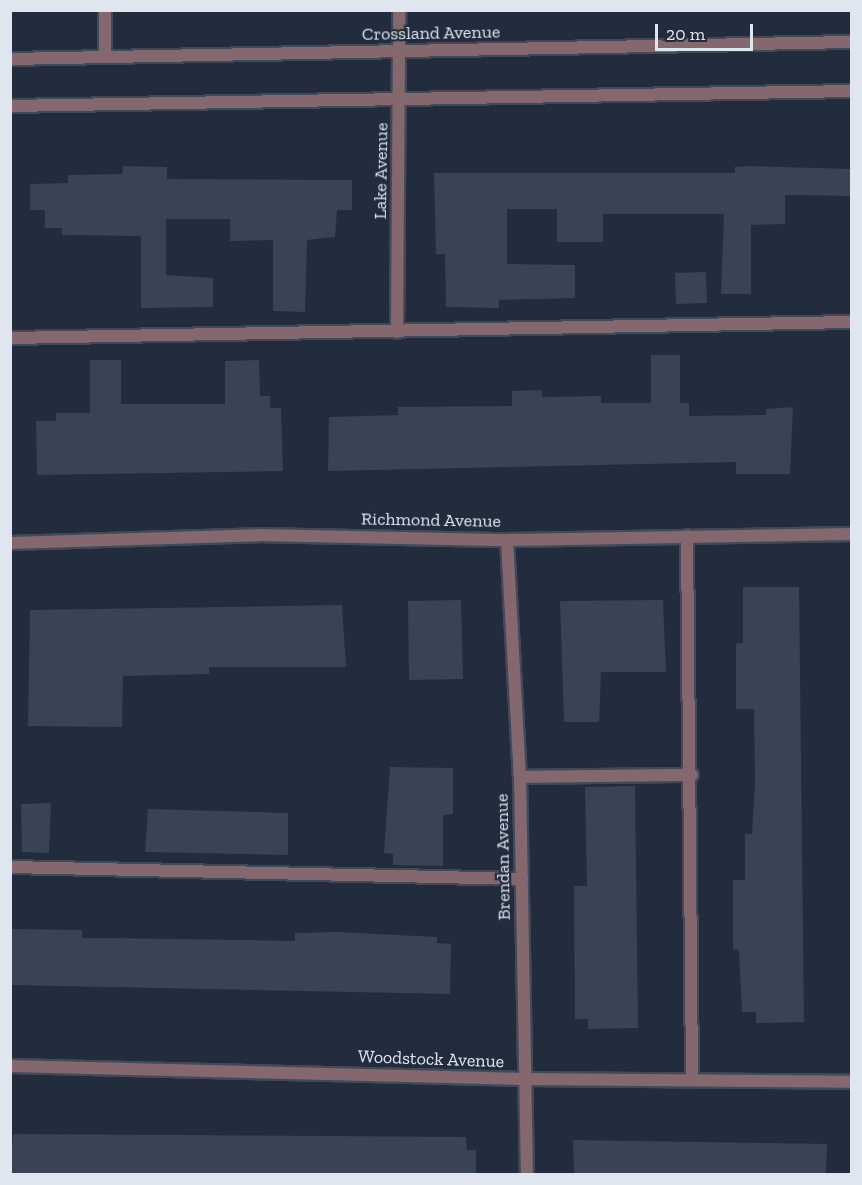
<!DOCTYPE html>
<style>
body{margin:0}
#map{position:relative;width:862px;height:1185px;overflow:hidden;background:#222c3d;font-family:"Zilla Slab",serif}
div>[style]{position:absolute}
.building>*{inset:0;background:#384354}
.roads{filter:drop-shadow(2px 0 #404a5a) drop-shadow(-2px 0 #404a5a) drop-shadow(0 2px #404a5a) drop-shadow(0 -2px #404a5a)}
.service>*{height:12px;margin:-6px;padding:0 6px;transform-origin:6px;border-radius:6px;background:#85686d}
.minor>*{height:12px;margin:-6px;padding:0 6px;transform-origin:6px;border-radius:6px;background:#85686d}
span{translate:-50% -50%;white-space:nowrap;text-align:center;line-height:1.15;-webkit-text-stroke:4.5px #222c3d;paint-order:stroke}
.street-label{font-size:18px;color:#dfe6f0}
.frame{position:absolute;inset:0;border:12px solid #dfe6f0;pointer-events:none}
.scale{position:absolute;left:655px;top:24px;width:98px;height:27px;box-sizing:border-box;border:3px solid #dfe6f0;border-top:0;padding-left:8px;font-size:18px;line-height:21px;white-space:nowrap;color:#dfe6f0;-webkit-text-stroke:4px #222c3d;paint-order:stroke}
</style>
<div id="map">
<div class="building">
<i style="clip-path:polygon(123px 166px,167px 167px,167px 179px,352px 180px,352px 210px,337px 210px,335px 237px,307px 240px,305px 312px,273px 311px,273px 240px,230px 241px,230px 219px,166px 219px,166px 275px,213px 278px,213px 307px,141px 308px,141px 236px,62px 235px,62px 228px,45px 228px,45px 210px,30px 210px,30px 184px,68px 183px,68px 175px,122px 174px)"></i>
<i style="clip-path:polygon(748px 166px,852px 169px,852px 196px,785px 195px,785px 224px,751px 225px,751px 294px,721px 294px,724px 214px,603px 214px,603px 242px,557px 242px,557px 209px,507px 209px,507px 264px,575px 265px,575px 298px,499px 300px,499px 308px,446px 307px,445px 254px,436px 254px,434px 173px,735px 173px,735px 167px)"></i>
<i style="clip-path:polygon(706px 272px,707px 303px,676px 304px,675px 273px)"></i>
<i style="clip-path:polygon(651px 355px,680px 355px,680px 403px,689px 403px,689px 416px,766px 415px,766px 409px,793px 407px,790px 474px,736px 474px,736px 462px,328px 471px,329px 417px,398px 415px,398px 407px,512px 406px,512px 391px,542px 390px,542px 397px,601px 396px,601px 403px,651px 403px)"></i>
<i style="clip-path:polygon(90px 360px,121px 360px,121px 404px,225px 404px,225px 361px,259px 360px,260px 396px,270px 396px,270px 408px,281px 408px,283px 471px,37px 475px,36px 421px,56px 421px,56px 413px,90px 413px)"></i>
<i style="clip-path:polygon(743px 587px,799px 587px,804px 1022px,756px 1023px,756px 1012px,742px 1012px,739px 950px,733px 949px,733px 880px,745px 880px,745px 834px,752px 834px,755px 782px,754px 709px,736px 709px,736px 644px,743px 643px)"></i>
<i style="clip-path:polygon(461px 600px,463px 679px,409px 680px,408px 601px)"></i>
<i style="clip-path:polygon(663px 600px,666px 672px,601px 672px,599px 722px,564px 722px,560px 601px)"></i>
<i style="clip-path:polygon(342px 605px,346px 667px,209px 667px,209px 674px,123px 676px,122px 727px,28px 726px,30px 610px)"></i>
<i style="clip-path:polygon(390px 767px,453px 768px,453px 814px,443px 815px,443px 866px,393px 865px,393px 854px,384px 853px)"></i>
<i style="clip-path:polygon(635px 786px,638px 1028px,588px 1029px,588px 1019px,575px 1019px,574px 886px,587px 886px,585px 787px)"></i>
<i style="clip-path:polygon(51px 803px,49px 853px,22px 852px,21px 804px)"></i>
<i style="clip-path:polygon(148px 809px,288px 813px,288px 855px,145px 852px)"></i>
<i style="clip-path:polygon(11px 929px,82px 930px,82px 938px,111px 938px,295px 941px,295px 933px,337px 932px,437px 937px,437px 943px,451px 944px,450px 994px,10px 985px)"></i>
<i style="clip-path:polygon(13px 1134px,466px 1137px,467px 1150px,476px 1150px,476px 1174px,10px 1174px)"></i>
<i style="clip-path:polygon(573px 1140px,827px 1144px,826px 1174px,574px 1174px)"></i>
</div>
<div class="roads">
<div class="service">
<i style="left:105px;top:57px;width:47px;rotate:-90deg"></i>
<i style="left:10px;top:338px;width:842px;rotate:-1.09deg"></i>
<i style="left:687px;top:536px;width:544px;rotate:89.47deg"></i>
<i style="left:520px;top:777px;width:172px;rotate:-0.7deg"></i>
<i style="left:10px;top:867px;width:512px;rotate:1.34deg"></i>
</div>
<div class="minor">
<i style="left:10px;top:59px;width:842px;rotate:-1.16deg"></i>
<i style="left:10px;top:106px;width:842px;rotate:-1.02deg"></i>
<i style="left:397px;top:332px;width:322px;rotate:-89.6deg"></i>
<i style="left:507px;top:540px;width:237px;rotate:86.9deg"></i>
<i style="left:520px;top:777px;width:397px;rotate:89deg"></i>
<i style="left:10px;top:543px;width:248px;rotate:-1.8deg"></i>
<i style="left:258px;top:535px;width:249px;rotate:1.2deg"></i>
<i style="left:507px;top:540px;width:345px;rotate:-1deg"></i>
<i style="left:10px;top:1066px;width:514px;rotate:1.45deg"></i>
<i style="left:524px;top:1079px;width:328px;rotate:0.5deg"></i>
</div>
</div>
<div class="street-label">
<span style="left:431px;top:33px;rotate:-1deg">Crossland Avenue</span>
<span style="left:381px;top:171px;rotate:-89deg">Lake Avenue</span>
<span style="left:431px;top:520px;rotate:1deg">Richmond Avenue</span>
<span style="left:503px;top:857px;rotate:-91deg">Brendan Avenue</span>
<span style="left:431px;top:1059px;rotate:2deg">Woodstock Avenue</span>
</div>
<div class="frame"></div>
<div class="scale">20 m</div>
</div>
